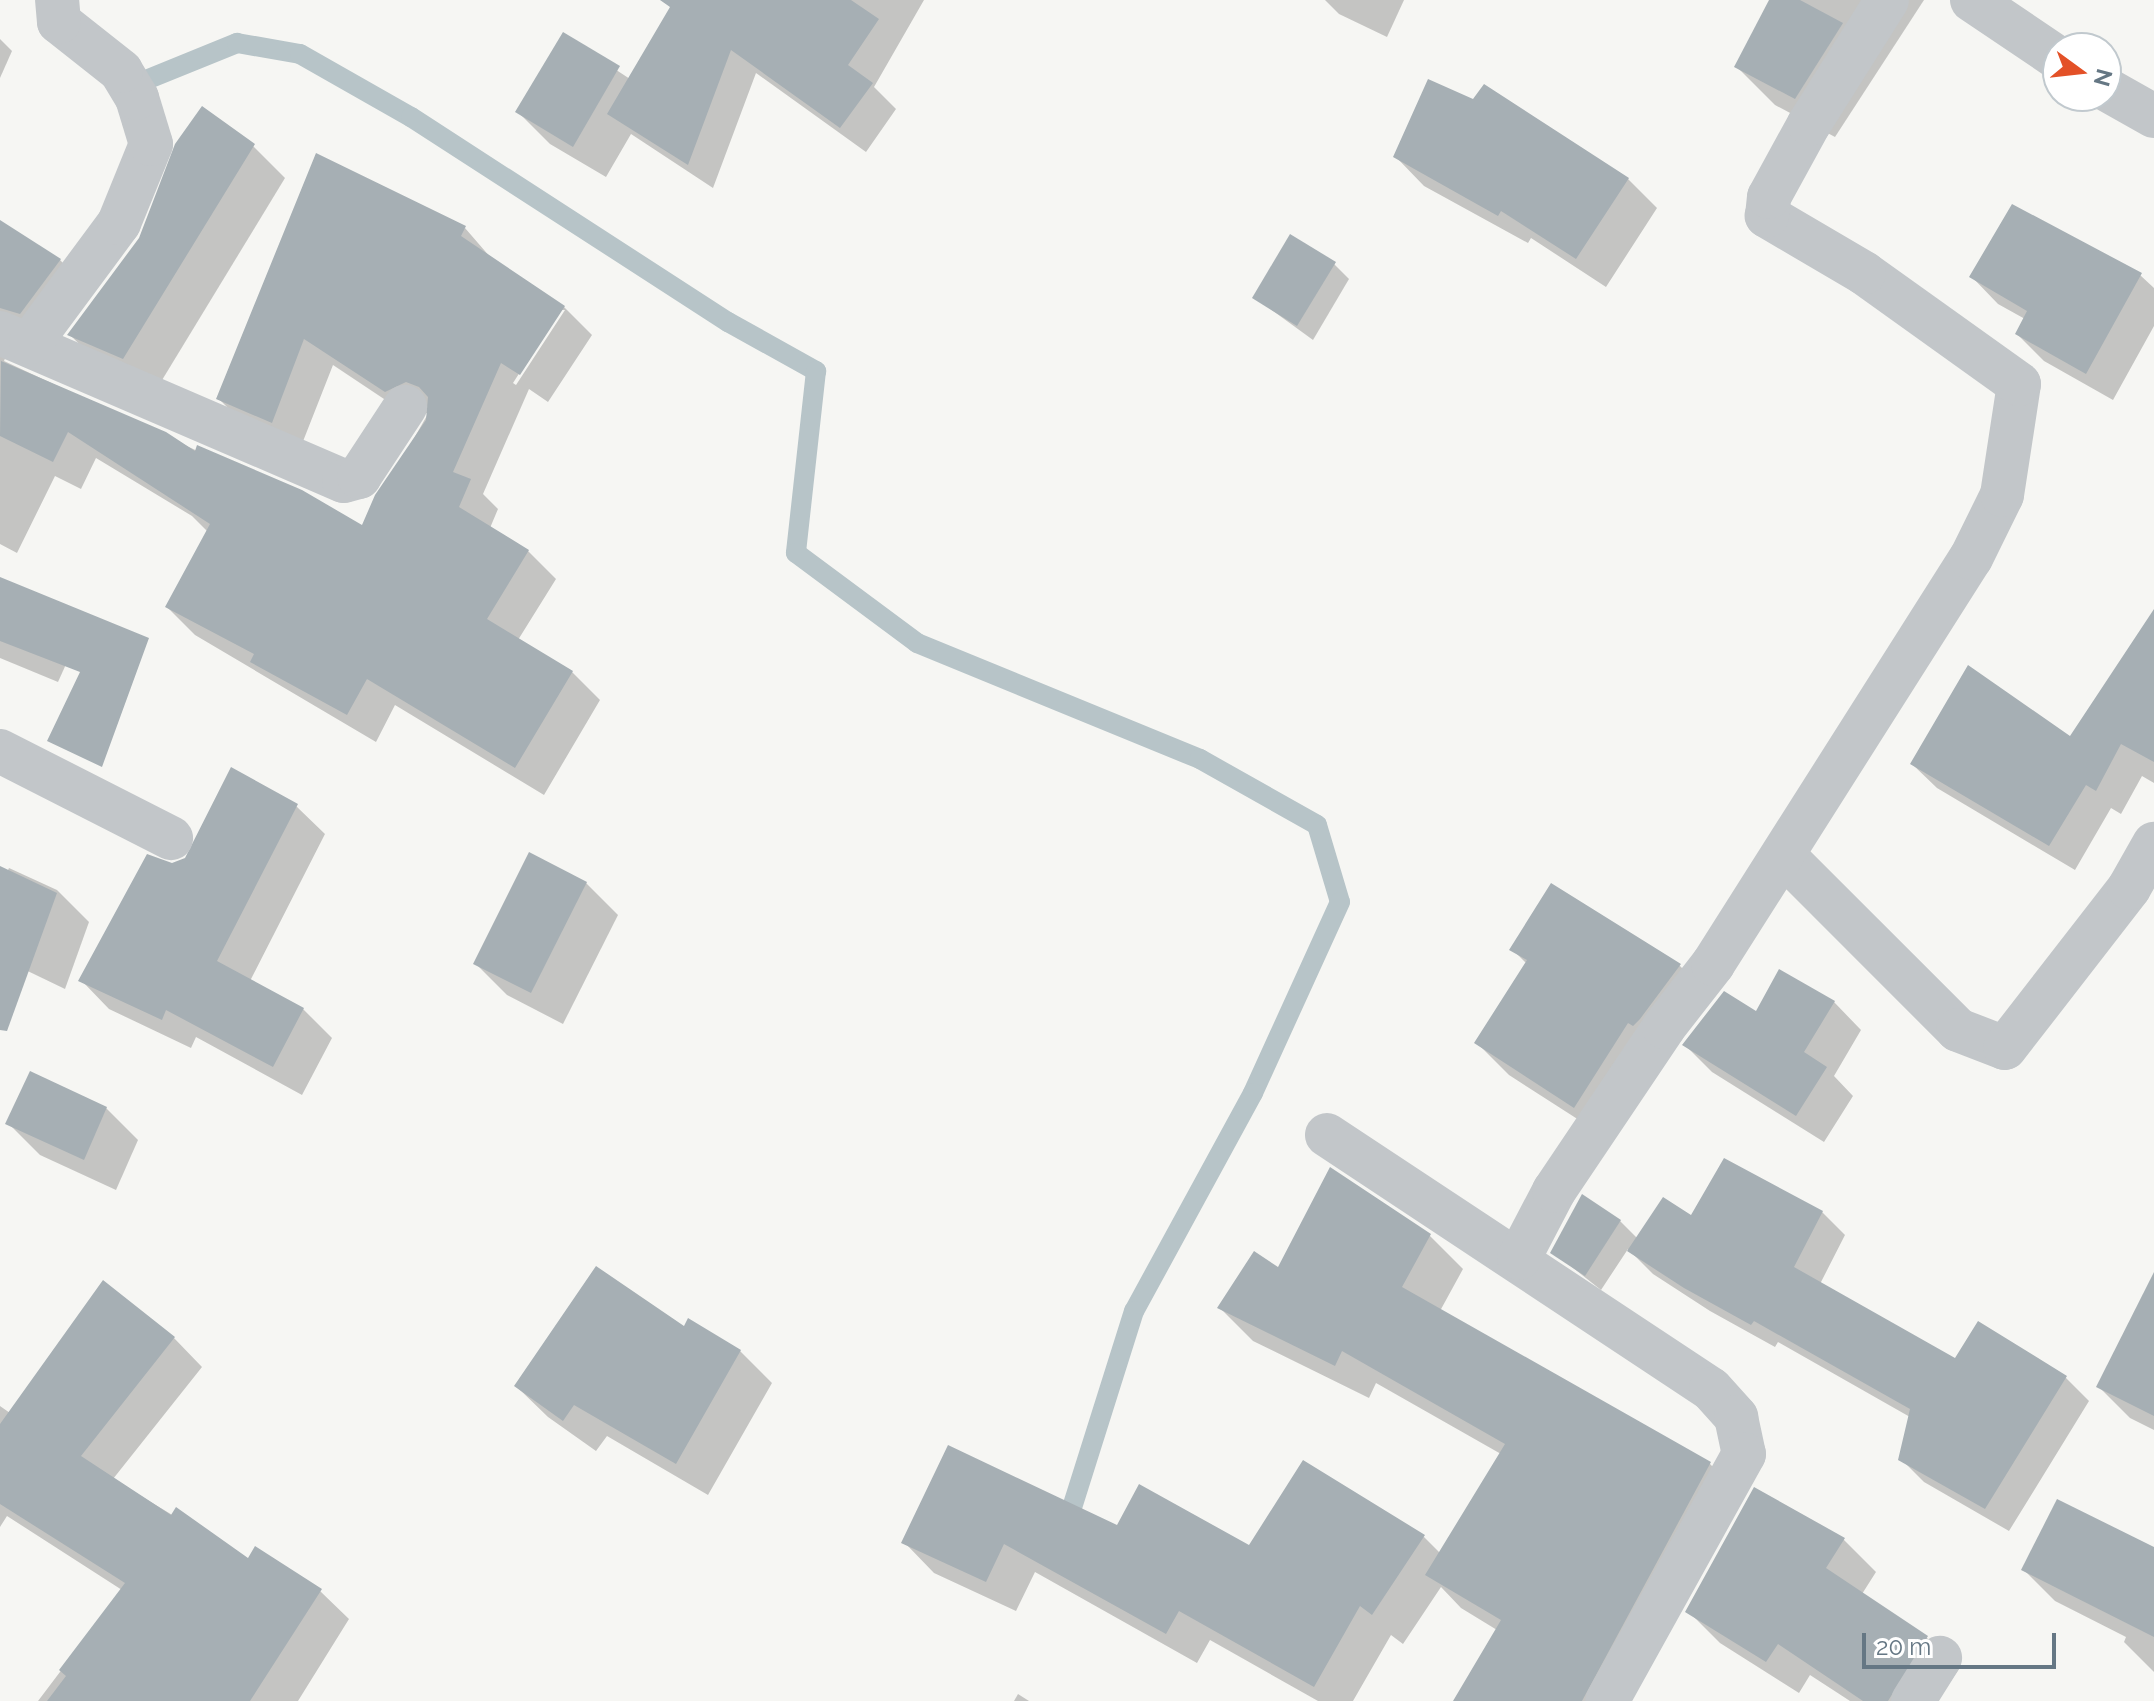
<!DOCTYPE html>
<style>
body{margin:0}
#map{position:relative;width:2154px;height:1701px;overflow:hidden;background:#f6f6f3;font-family:Raleway,sans-serif}
div>[style]{position:absolute}
.shadow>*{inset:0;background:#0003}
.stream>*{height:20px;margin:-10px;padding:0 10px;transform-origin:10px;border-radius:10px;background:#b7c4c8}
.building>*{inset:0;background:#a6afb4}
.minor>*{height:44px;margin:-22px;padding:0 22px;transform-origin:22px;border-radius:22px;background:#c2c6c9}
span{translate:-50% -50%;white-space:nowrap;text-align:center;line-height:1.15;-webkit-text-stroke:8px #fff;paint-order:stroke}
.north{position:absolute;left:2042px;top:32px;width:80px;height:80px;box-sizing:border-box;background:#fff;border:2px solid #c1c9ce;border-radius:50%;rotate:105deg;font-size:22px;font-weight:700;line-height:32px;text-align:center;color:#657784}
.north::after{content:'';display:block;margin:auto;width:28px;height:36px;background:#e35127;clip-path:polygon(50% 0,100% 100%,50% 72%,0 100%)}
.scale{position:absolute;left:1862px;top:1633px;width:194px;height:36px;box-sizing:border-box;border:4px solid #657784;border-top:0;padding-left:10px;font-size:24px;line-height:28px;white-space:nowrap;color:#657784;-webkit-text-stroke:6px #fff;paint-order:stroke}
</style>
<div id="map">
<div class="shadow">
<i style="clip-path:polygon(699px 0,924px 0,874px 87px,896px 109px,866px 152px,756px 73px,713px 188px,631px 134px,606px 177px,550px 144px,518px 112px,563px 35px,630px 79px)"></i>
<i style="clip-path:polygon(1325px 0,1404px 0,1387px 37px,1339px 14px)"></i>
<i style="clip-path:polygon(1771px 0,1924px 0,1835px 137px,1775px 105px,1736px 66px)"></i>
<i style="clip-path:polygon(0 39px,12px 51px,0 78px)"></i>
<i style="clip-path:polygon(253px 146px,285px 178px,156px 390px,102px 366px,70px 335px,141px 238px)"></i>
<i style="clip-path:polygon(1395px 156px,1628px 179px,1657px 208px,1606px 287px,1531px 238px,1528px 243px,1424px 186px)"></i>
<i style="clip-path:polygon(evenodd,0 222px,60px 260px,88px 288px,12px 341px,4px 361px,363px 528px,429px 412px,414px 419px,333px 365px,300px 449px,246px 426px,218px 398px,465px 228px,491px 258px,564px 307px,592px 335px,548px 402px,529px 389px,483px 494px,498px 509px,490px 528px,528px 551px,556px 579px,518px 640px,572px 672px,600px 700px,544px 795px,395px 705px,376px 742px,195px 635px,167px 607px,208px 532px,192px 516px,96px 458px,81px 489px,55px 476px,17px 553px,0 544px,0 222px,560px 310px,565px 310px,516px 385px,513px 383px,560px 310px)"></i>
<i style="clip-path:polygon(1333px 263px,1349px 279px,1313px 340px,1254px 297px)"></i>
<i style="clip-path:polygon(2140px 275px,2154px 288px,2154px 326px,2113px 400px,2044px 361px,2017px 334px,2025px 319px,1998px 304px,1971px 276px)"></i>
<i style="clip-path:polygon(0 579px,81px 631px,58px 682px,0 658px)"></i>
<i style="clip-path:polygon(2154px 645px,2154px 783px,2142px 776px,2121px 814px,2111px 808px,2075px 870px,1937px 788px,1912px 764px,2070px 739px)"></i>
<i style="clip-path:polygon(296px 806px,325px 834px,250px 981px,303px 1009px,332px 1038px,302px 1095px,196px 1037px,191px 1048px,109px 1009px,81px 980px)"></i>
<i style="clip-path:polygon(9px 868px,57px 890px,89px 922px,65px 989px,11px 963px,0 953px,0 887px)"></i>
<i style="clip-path:polygon(586px 883px,618px 915px,563px 1024px,507px 995px,475px 963px)"></i>
<i style="clip-path:polygon(1551px 885px,1680px 966px,1712px 998px,1607px 1138px,1509px 1075px,1477px 1043px,1527px 964px,1512px 949px)"></i>
<i style="clip-path:polygon(1834px 1002px,1861px 1030px,1834px 1076px,1853px 1096px,1824px 1142px,1712px 1072px,1685px 1045px,1756px 1013px)"></i>
<i style="clip-path:polygon(106px 1108px,138px 1140px,116px 1190px,40px 1155px,8px 1123px)"></i>
<i style="clip-path:polygon(1822px 1212px,1845px 1235px,1820px 1284px,1956px 1361px,2066px 1378px,2089px 1401px,2009px 1531px,1924px 1482px,1901px 1459px,1910px 1417px,1778px 1342px,1775px 1347px,1710px 1311px,1653px 1274px,1628px 1249px,1601px 1290px,1553px 1252px,1620px 1221px,1638px 1239px,1691px 1218px)"></i>
<i style="clip-path:polygon(1429px 1235px,1463px 1269px,1440px 1311px,1710px 1464px,1743px 1497px,1618px 1701px,1456px 1701px,1497px 1630px,1461px 1608px,1441px 1587px,1403px 1644px,1391px 1635px,1353px 1701px,1318px 1701px,1210px 1640px,1197px 1663px,1035px 1572px,1016px 1611px,934px 1573px,904px 1542px,1118px 1527px,1250px 1548px,1424px 1537px,1441px 1554px,1501px 1454px,1376px 1383px,1369px 1398px,1253px 1341px,1220px 1308px,1278px 1270px)"></i>
<i style="clip-path:polygon(685px 1328px,740px 1351px,772px 1383px,708px 1495px,607px 1436px,596px 1451px,548px 1417px,516px 1386px)"></i>
<i style="clip-path:polygon(174px 1338px,202px 1367px,113px 1479px,248px 1561px,320px 1591px,349px 1619px,298px 1701px,38px 1701px,122px 1590px,7px 1516px,0 1527px,0 1406px,10px 1413px)"></i>
<i style="clip-path:polygon(2154px 1343px,2154px 1430px,2130px 1418px,2098px 1386px)"></i>
<i style="clip-path:polygon(1755px 1489px,1844px 1540px,1876px 1572px,1862px 1594px,1927px 1638px,1959px 1669px,1937px 1701px,1850px 1701px,1810px 1675px,1799px 1693px,1720px 1643px,1688px 1611px)"></i>
<i style="clip-path:polygon(2154px 1549px,2154px 1672px,2124px 1642px,2126px 1637px,2055px 1601px,2023px 1569px)"></i>
<i style="clip-path:polygon(1018px 1694px,1029px 1701px,1014px 1701px)"></i>
</div>
<div class="stream">
<i style="left:125px;top:81px;width:16px;rotate:4deg"></i>
<i style="left:141px;top:82px;width:104px;rotate:-22.1deg"></i>
<i style="left:237px;top:43px;width:64px;rotate:9.9deg"></i>
<i style="left:300px;top:54px;width:128px;rotate:29.6deg"></i>
<i style="left:411px;top:117px;width:378px;rotate:32.9deg"></i>
<i style="left:728px;top:322px;width:101px;rotate:29.1deg"></i>
<i style="left:816px;top:371px;width:183px;rotate:96.3deg"></i>
<i style="left:796px;top:553px;width:151px;rotate:36.6deg"></i>
<i style="left:917px;top:643px;width:306px;rotate:22.3deg"></i>
<i style="left:1200px;top:759px;width:134px;rotate:29.4deg"></i>
<i style="left:1317px;top:825px;width:80px;rotate:73.4deg"></i>
<i style="left:1340px;top:902px;width:210px;rotate:114.5deg"></i>
<i style="left:1253px;top:1093px;width:248px;rotate:118.6deg"></i>
<i style="left:1134px;top:1311px;width:230px;rotate:107.5deg"></i>
</div>
<div class="building">
<i style="clip-path:polygon(660px 0,851px 0,879px 19px,848px 65px,873px 83px,840px 128px,731px 50px,688px 165px,607px 114px,670px 7px)"></i>
<i style="clip-path:polygon(1769px 0,1800px 0,1843px 23px,1795px 99px,1734px 67px)"></i>
<i style="clip-path:polygon(563px 32px,620px 66px,573px 147px,515px 112px)"></i>
<i style="clip-path:polygon(1428px 79px,1473px 99px,1484px 84px,1629px 178px,1576px 259px,1501px 211px,1498px 216px,1393px 157px)"></i>
<i style="clip-path:polygon(202px 106px,255px 144px,123px 359px,67px 335px,139px 238px,175px 144px)"></i>
<i style="clip-path:polygon(316px 153px,466px 226px,461px 236px,565px 306px,520px 375px,501px 363px,453px 472px,471px 479px,459px 507px,529px 550px,487px 619px,573px 671px,515px 768px,367px 679px,347px 715px,250px 662px,254px 654px,165px 607px,210px 524px,68px 432px,53px 462px,0 436px,1px 361px,166px 432px,195px 451px,197px 445px,302px 490px,362px 525px,375px 495px,426px 420px,428px 397px,419px 387px,406px 382px,385px 392px,304px 339px,272px 423px,216px 399px)"></i>
<i style="clip-path:polygon(2012px 204px,2142px 273px,2086px 374px,2015px 334px,2027px 311px,1969px 277px)"></i>
<i style="clip-path:polygon(0 220px,61px 259px,20px 314px,0 308px)"></i>
<i style="clip-path:polygon(1290px 234px,1336px 262px,1297px 326px,1252px 298px)"></i>
<i style="clip-path:polygon(0 577px,149px 638px,102px 767px,47px 741px,80px 672px,0 641px)"></i>
<i style="clip-path:polygon(2154px 609px,2154px 762px,2121px 744px,2096px 791px,2086px 785px,2049px 846px,1910px 764px,1968px 665px,2070px 736px)"></i>
<i style="clip-path:polygon(231px 767px,298px 804px,217px 961px,304px 1008px,273px 1067px,166px 1010px,162px 1020px,78px 981px,147px 854px,172px 863px,185px 858px)"></i>
<i style="clip-path:polygon(529px 852px,587px 882px,531px 993px,473px 964px)"></i>
<i style="clip-path:polygon(0 866px,57px 893px,7px 1031px,0 1030px)"></i>
<i style="clip-path:polygon(1551px 883px,1681px 964px,1640px 1019px,1633px 1026px,1628px 1023px,1574px 1108px,1474px 1043px,1527px 960px,1509px 950px)"></i>
<i style="clip-path:polygon(1779px 969px,1835px 1001px,1804px 1052px,1827px 1067px,1796px 1116px,1682px 1045px,1724px 991px,1756px 1011px)"></i>
<i style="clip-path:polygon(30px 1071px,107px 1107px,84px 1160px,5px 1124px)"></i>
<i style="clip-path:polygon(1724px 1158px,1823px 1211px,1794px 1267px,1955px 1358px,1978px 1321px,2067px 1376px,1985px 1509px,1898px 1460px,1910px 1409px,1754px 1321px,1751px 1325px,1684px 1288px,1627px 1251px,1663px 1197px,1691px 1215px)"></i>
<i style="clip-path:polygon(1330px 1167px,1431px 1234px,1402px 1287px,1711px 1462px,1582px 1701px,1453px 1701px,1501px 1620px,1425px 1575px,1505px 1444px,1342px 1351px,1335px 1366px,1217px 1308px,1254px 1251px,1278px 1267px)"></i>
<i style="clip-path:polygon(1582px 1194px,1621px 1220px,1585px 1276px,1550px 1253px)"></i>
<i style="clip-path:polygon(596px 1266px,684px 1326px,688px 1318px,741px 1350px,676px 1464px,574px 1405px,563px 1421px,514px 1386px)"></i>
<i style="clip-path:polygon(2154px 1272px,2154px 1416px,2096px 1387px)"></i>
<i style="clip-path:polygon(103px 1280px,175px 1337px,81px 1456px,171px 1515px,176px 1507px,248px 1558px,255px 1546px,322px 1589px,250px 1701px,47px 1701px,66px 1676px,59px 1670px,125px 1583px,0 1504px,0 1424px)"></i>
<i style="clip-path:polygon(948px 1445px,1117px 1525px,1139px 1484px,1249px 1545px,1303px 1460px,1425px 1535px,1372px 1615px,1360px 1606px,1314px 1687px,1179px 1611px,1166px 1634px,1004px 1544px,986px 1582px,901px 1543px)"></i>
<i style="clip-path:polygon(1754px 1487px,1845px 1538px,1826px 1568px,1928px 1636px,1888px 1701px,1863px 1701px,1778px 1644px,1766px 1662px,1685px 1612px)"></i>
<i style="clip-path:polygon(2057px 1499px,2154px 1547px,2154px 1637px,2021px 1570px)"></i>
</div>
<div class="minor">
<i style="left:1972px;top:0;width:104px;rotate:34deg"></i>
<i style="left:2106px;top:89px;width:55px;rotate:29.4deg"></i>
<i style="left:0;top:333px;width:374px;rotate:23.3deg"></i>
<i style="left:344px;top:481px;width:16px;rotate:-15deg"></i>
<i style="left:359px;top:477px;width:84px;rotate:-56.7deg"></i>
<i style="left:31px;top:342px;width:148px;rotate:-53.5deg"></i>
<i style="left:119px;top:223px;width:85px;rotate:-67.9deg"></i>
<i style="left:151px;top:144px;width:48px;rotate:-106.9deg"></i>
<i style="left:137px;top:98px;width:31px;rotate:-121deg"></i>
<i style="left:121px;top:71px;width:79px;rotate:-141.7deg"></i>
<i style="left:59px;top:22px;width:22px;rotate:-95deg"></i>
<i style="left:0;top:751px;width:192px;rotate:27deg"></i>
<i style="left:1783px;top:855px;width:247px;rotate:45deg"></i>
<i style="left:1958px;top:1030px;width:50px;rotate:21deg"></i>
<i style="left:2005px;top:1048px;width:202px;rotate:-52.2deg"></i>
<i style="left:2129px;top:888px;width:51px;rotate:-60.4deg"></i>
<i style="left:1327px;top:1135px;width:460px;rotate:33.5deg"></i>
<i style="left:1711px;top:1389px;width:38px;rotate:48deg"></i>
<i style="left:1736px;top:1417px;width:38px;rotate:78deg"></i>
<i style="left:1744px;top:1454px;width:282px;rotate:119deg"></i>
<i style="left:1519px;top:1258px;width:76px;rotate:-62.4deg"></i>
<i style="left:1554px;top:1191px;width:197px;rotate:-56.1deg"></i>
<i style="left:1664px;top:1027px;width:80px;rotate:-52.1deg"></i>
<i style="left:1713px;top:964px;width:481px;rotate:-57.6deg"></i>
<i style="left:1971px;top:558px;width:70px;rotate:-63.8deg"></i>
<i style="left:2002px;top:495px;width:112px;rotate:-81.3deg"></i>
<i style="left:2019px;top:384px;width:191px;rotate:-144.4deg"></i>
<i style="left:1864px;top:273px;width:113px;rotate:-149.6deg"></i>
<i style="left:1767px;top:216px;width:19px;rotate:-84deg"></i>
<i style="left:1769px;top:197px;width:83px;rotate:-61.3deg"></i>
<i style="left:1809px;top:124px;width:146px;rotate:-57.8deg"></i>
<i style="left:1913px;top:1701px;width:51px;rotate:-57.9deg"></i>
</div>
<div class="north">N</div>
<div class="scale">20 m</div>
</div>
